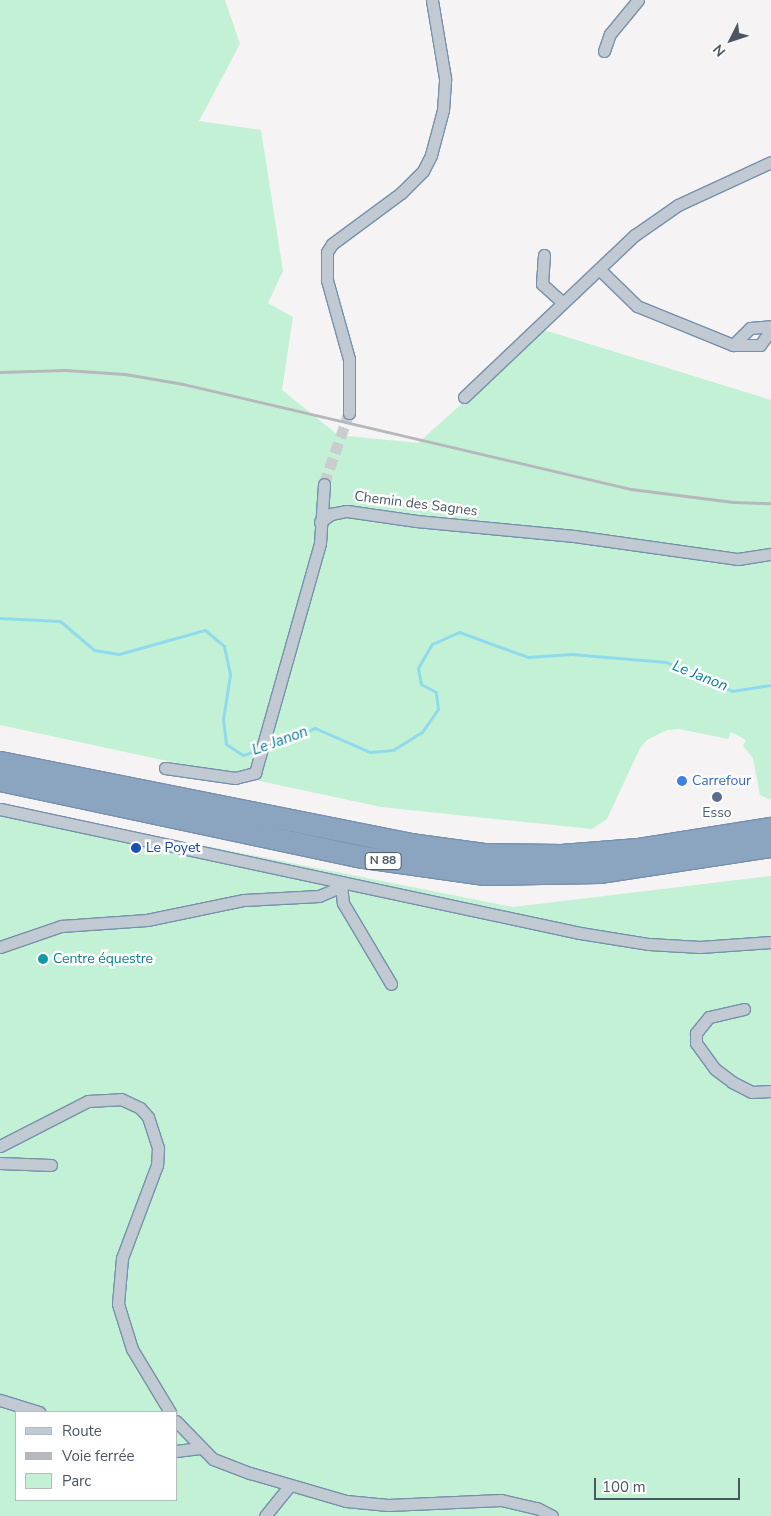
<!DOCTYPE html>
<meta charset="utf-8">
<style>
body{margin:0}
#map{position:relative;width:771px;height:1516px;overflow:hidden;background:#f5f3f3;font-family:"Nunito Sans",sans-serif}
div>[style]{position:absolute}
.green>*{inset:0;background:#c3f1d5}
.stream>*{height:3px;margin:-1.5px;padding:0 1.5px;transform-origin:1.5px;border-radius:1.5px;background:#90daee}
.street-tunnel>*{height:11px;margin-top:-5.5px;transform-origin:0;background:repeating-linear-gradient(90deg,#caccce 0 11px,transparent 0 16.5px)}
.roads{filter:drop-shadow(1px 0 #7690ad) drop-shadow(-1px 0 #7690ad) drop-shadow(0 1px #7690ad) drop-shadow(0 -1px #7690ad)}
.street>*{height:11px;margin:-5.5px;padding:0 5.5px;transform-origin:5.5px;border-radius:5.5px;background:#c1cad2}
.highway>*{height:21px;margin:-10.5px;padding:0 10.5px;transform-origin:10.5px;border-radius:10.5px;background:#8ba5c1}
.rail>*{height:3px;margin:-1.5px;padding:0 1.5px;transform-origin:1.5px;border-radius:1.5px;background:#b5b8bd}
.dots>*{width:14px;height:14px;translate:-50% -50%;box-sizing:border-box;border:2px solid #fff;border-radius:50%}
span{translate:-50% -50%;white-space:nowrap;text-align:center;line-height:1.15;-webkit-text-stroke:5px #fff;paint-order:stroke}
.shield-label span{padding:1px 4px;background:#fff;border:1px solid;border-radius:4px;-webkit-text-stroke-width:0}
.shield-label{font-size:12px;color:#4a5661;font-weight:700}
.street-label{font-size:14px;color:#4a5661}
.shop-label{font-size:14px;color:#366cbe}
.left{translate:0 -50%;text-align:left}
.service-label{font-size:14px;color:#4e5e75}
.transit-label{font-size:14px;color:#164399}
.culture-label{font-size:14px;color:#0d838f}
.water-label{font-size:15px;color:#0c7c9b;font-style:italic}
.legend{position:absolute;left:15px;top:1411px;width:162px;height:90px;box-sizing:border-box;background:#fff;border:1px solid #b7bbc0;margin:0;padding:6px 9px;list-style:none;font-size:15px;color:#4a5661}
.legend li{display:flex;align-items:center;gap:10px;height:25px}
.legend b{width:25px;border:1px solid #b7bbc0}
.north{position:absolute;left:706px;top:15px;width:50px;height:50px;-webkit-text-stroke:4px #fff;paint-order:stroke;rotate:229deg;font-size:14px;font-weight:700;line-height:20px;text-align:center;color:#4a5661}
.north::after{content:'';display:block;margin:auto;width:18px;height:22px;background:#4a5661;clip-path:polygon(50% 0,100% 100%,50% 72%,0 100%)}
.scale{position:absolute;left:594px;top:1478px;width:146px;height:22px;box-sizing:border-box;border:2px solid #4a5661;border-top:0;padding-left:6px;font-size:15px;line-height:18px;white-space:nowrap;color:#4a5661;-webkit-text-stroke:4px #fff;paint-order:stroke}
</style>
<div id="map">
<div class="green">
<i style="clip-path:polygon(0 0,225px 0,240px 44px,199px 121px,261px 130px,283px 271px,268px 303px,293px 317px,282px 390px,338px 435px,418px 443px,544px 330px,771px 400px,771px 800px,760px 795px,753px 758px,743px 746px,746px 740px,731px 732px,728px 739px,679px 729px,667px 730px,647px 740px,640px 748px,607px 819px,592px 829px,381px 807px,0 725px)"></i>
<i style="clip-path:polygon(evenodd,0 805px,513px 907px,771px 876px,771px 1516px,0 1516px,0 805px,16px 1412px,176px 1412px,176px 1500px,16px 1500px,16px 1412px)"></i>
</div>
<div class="stream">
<i style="left:0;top:618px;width:60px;rotate:2.9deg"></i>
<i style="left:60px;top:621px;width:45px;rotate:40.5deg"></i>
<i style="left:94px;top:650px;width:25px;rotate:9deg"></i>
<i style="left:119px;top:654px;width:89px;rotate:-15.6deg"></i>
<i style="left:205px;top:630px;width:25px;rotate:40deg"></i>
<i style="left:224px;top:646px;width:30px;rotate:78deg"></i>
<i style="left:230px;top:675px;width:45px;rotate:99deg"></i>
<i style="left:223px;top:719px;width:25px;rotate:83deg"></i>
<i style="left:226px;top:744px;width:20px;rotate:33deg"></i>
<i style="left:243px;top:755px;width:16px;rotate:-18deg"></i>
<i style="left:266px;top:747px;width:53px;rotate:-21.2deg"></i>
<i style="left:315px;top:728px;width:60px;rotate:23.6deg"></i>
<i style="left:370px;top:752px;width:23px;rotate:-5deg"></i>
<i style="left:393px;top:750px;width:34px;rotate:-32deg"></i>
<i style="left:422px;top:732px;width:28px;rotate:-55deg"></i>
<i style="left:438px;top:709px;width:17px;rotate:-97deg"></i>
<i style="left:436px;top:692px;width:17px;rotate:-152deg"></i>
<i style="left:421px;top:684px;width:16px;rotate:-101deg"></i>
<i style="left:418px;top:668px;width:28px;rotate:-60deg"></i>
<i style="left:432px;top:644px;width:30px;rotate:-24deg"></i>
<i style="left:459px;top:632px;width:73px;rotate:19.9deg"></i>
<i style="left:528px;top:657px;width:43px;rotate:-4deg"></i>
<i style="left:571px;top:654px;width:95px;rotate:4.8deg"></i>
<i style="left:666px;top:662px;width:72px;rotate:23.7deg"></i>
<i style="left:732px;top:691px;width:39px;rotate:-9deg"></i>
</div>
<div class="street-tunnel">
<i style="left:324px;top:484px;width:75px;rotate:-70.6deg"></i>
</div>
<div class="roads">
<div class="street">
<i style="left:604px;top:51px;width:18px;rotate:-71deg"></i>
<i style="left:610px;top:34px;width:44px;rotate:-50.5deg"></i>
<i style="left:544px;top:255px;width:29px;rotate:94deg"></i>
<i style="left:542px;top:284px;width:28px;rotate:42deg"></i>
<i style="left:599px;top:269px;width:53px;rotate:44.2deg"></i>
<i style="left:637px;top:306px;width:104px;rotate:22.1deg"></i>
<i style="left:733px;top:345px;width:27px"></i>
<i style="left:760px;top:345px;width:19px;rotate:-54deg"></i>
<i style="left:733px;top:345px;width:24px;rotate:-45deg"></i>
<i style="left:750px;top:328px;width:21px;rotate:-5deg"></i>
<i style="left:464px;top:397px;width:236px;rotate:-43.5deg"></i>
<i style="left:635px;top:235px;width:52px;rotate:-34.9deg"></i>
<i style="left:678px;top:205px;width:102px;rotate:-24.8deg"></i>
<i style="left:349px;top:413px;width:54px;rotate:-90deg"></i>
<i style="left:349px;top:359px;width:82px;rotate:-105.6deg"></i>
<i style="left:327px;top:280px;width:28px;rotate:-90deg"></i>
<i style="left:327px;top:252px;width:9px;rotate:-58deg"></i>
<i style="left:332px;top:244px;width:86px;rotate:-36.5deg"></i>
<i style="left:401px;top:193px;width:31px;rotate:-45deg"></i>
<i style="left:423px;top:171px;width:18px;rotate:-63deg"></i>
<i style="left:431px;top:155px;width:47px;rotate:-75.1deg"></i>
<i style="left:443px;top:110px;width:32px;rotate:-86deg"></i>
<i style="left:445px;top:78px;width:79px;rotate:-99.5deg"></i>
<i style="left:320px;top:522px;width:14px;rotate:-36deg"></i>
<i style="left:331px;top:514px;width:16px;rotate:-11deg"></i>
<i style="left:347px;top:511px;width:70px;rotate:8.2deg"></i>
<i style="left:416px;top:521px;width:159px;rotate:5.4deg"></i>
<i style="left:574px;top:536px;width:166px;rotate:8deg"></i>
<i style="left:738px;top:559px;width:33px;rotate:-9deg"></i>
<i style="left:165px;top:768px;width:71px;rotate:8.1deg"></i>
<i style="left:235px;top:778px;width:21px;rotate:-14deg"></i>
<i style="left:255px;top:773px;width:239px;rotate:-74.2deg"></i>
<i style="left:320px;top:543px;width:59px;rotate:-86.1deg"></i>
<i style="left:0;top:809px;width:593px;rotate:12.07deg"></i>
<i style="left:580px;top:933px;width:70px;rotate:9.1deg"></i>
<i style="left:649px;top:944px;width:51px;rotate:3.4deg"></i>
<i style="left:700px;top:947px;width:71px;rotate:-4deg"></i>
<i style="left:341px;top:882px;width:21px;rotate:85deg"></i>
<i style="left:343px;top:903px;width:94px;rotate:59.3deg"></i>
<i style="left:0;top:947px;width:65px;rotate:-19deg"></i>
<i style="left:61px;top:926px;width:86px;rotate:-4deg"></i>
<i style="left:147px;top:920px;width:99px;rotate:-11.7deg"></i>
<i style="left:244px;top:900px;width:75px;rotate:-3.1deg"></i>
<i style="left:319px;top:896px;width:23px;rotate:-23deg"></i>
<i style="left:744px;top:1009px;width:36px;rotate:167deg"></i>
<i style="left:709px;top:1017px;width:21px;rotate:129deg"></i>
<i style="left:696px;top:1033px;width:10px;rotate:90deg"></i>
<i style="left:696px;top:1043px;width:32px;rotate:54deg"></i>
<i style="left:715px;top:1069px;width:21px;rotate:37deg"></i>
<i style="left:732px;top:1082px;width:22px;rotate:27deg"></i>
<i style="left:752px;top:1092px;width:19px;rotate:-3deg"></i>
<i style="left:0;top:1146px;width:99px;rotate:-27.1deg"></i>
<i style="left:88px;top:1101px;width:33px;rotate:-3deg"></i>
<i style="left:121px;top:1099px;width:21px;rotate:25deg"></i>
<i style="left:140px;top:1108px;width:12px;rotate:48deg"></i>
<i style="left:148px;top:1117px;width:33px;rotate:72deg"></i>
<i style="left:158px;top:1148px;width:17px;rotate:93deg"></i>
<i style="left:157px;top:1165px;width:99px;rotate:110.6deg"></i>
<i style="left:122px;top:1258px;width:46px;rotate:95deg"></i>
<i style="left:118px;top:1304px;width:47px;rotate:72.7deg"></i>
<i style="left:132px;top:1349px;width:74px;rotate:58.9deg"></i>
<i style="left:0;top:1163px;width:51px;rotate:2.2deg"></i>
<i style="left:0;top:1400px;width:41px;rotate:17.1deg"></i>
<i style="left:176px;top:1421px;width:53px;rotate:45.8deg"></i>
<i style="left:213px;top:1459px;width:40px;rotate:21deg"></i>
<i style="left:250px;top:1473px;width:100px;rotate:16.3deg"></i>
<i style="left:346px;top:1501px;width:42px;rotate:5.4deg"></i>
<i style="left:388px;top:1505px;width:113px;rotate:-2.5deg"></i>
<i style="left:501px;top:1500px;width:37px;rotate:13deg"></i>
<i style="left:537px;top:1508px;width:17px;rotate:28deg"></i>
<i style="left:176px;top:1451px;width:24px;rotate:-7deg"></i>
<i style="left:265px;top:1516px;width:38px;rotate:-51deg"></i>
</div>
<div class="highway">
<i style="left:0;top:762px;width:418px;rotate:11.3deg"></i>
<i style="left:410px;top:844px;width:76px;rotate:7.6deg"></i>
<i style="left:485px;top:854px;width:76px;rotate:0.8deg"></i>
<i style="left:561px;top:855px;width:77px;rotate:-4.5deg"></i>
<i style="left:638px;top:849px;width:135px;rotate:-9deg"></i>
<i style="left:0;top:780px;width:365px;rotate:12deg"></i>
<i style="left:357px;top:856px;width:127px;rotate:8.1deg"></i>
<i style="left:483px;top:874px;width:116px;rotate:-1deg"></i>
<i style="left:599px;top:872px;width:174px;rotate:-8.6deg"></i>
</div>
</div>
<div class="rail">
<i style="left:0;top:372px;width:65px;rotate:-1.8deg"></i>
<i style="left:65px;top:370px;width:60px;rotate:3.8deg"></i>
<i style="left:125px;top:374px;width:59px;rotate:9.8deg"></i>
<i style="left:183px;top:384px;width:460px;rotate:13.2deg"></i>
<i style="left:631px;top:489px;width:103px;rotate:7.3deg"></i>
<i style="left:733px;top:502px;width:38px;rotate:2deg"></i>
</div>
<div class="dots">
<i style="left:682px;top:781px;background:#3f7fe0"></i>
<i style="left:717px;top:797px;background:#5c6f8a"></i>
<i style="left:136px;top:848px;background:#1a4fb4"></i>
<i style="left:43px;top:959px;background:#0f9aa8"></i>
</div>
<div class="shield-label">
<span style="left:383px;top:861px">N 88</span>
</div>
<div class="street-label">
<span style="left:416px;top:504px;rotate:7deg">Chemin des Sagnes</span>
</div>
<div class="shop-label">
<span class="left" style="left:692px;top:781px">Carrefour</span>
</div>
<div class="service-label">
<span style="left:717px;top:813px">Esso</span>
</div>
<div class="transit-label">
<span class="left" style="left:146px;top:848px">Le Poyet</span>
</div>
<div class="culture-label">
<span class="left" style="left:53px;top:959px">Centre équestre</span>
</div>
<div class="water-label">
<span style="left:700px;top:676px;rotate:22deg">Le Janon</span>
<span style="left:280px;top:741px;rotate:-20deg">Le Janon</span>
</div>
<ul class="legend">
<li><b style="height:6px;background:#c1cad2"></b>Route</li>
<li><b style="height:6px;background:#b5b8bd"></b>Voie ferrée</li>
<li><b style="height:14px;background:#c3f1d5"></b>Parc</li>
</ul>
<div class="north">N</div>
<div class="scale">100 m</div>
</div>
